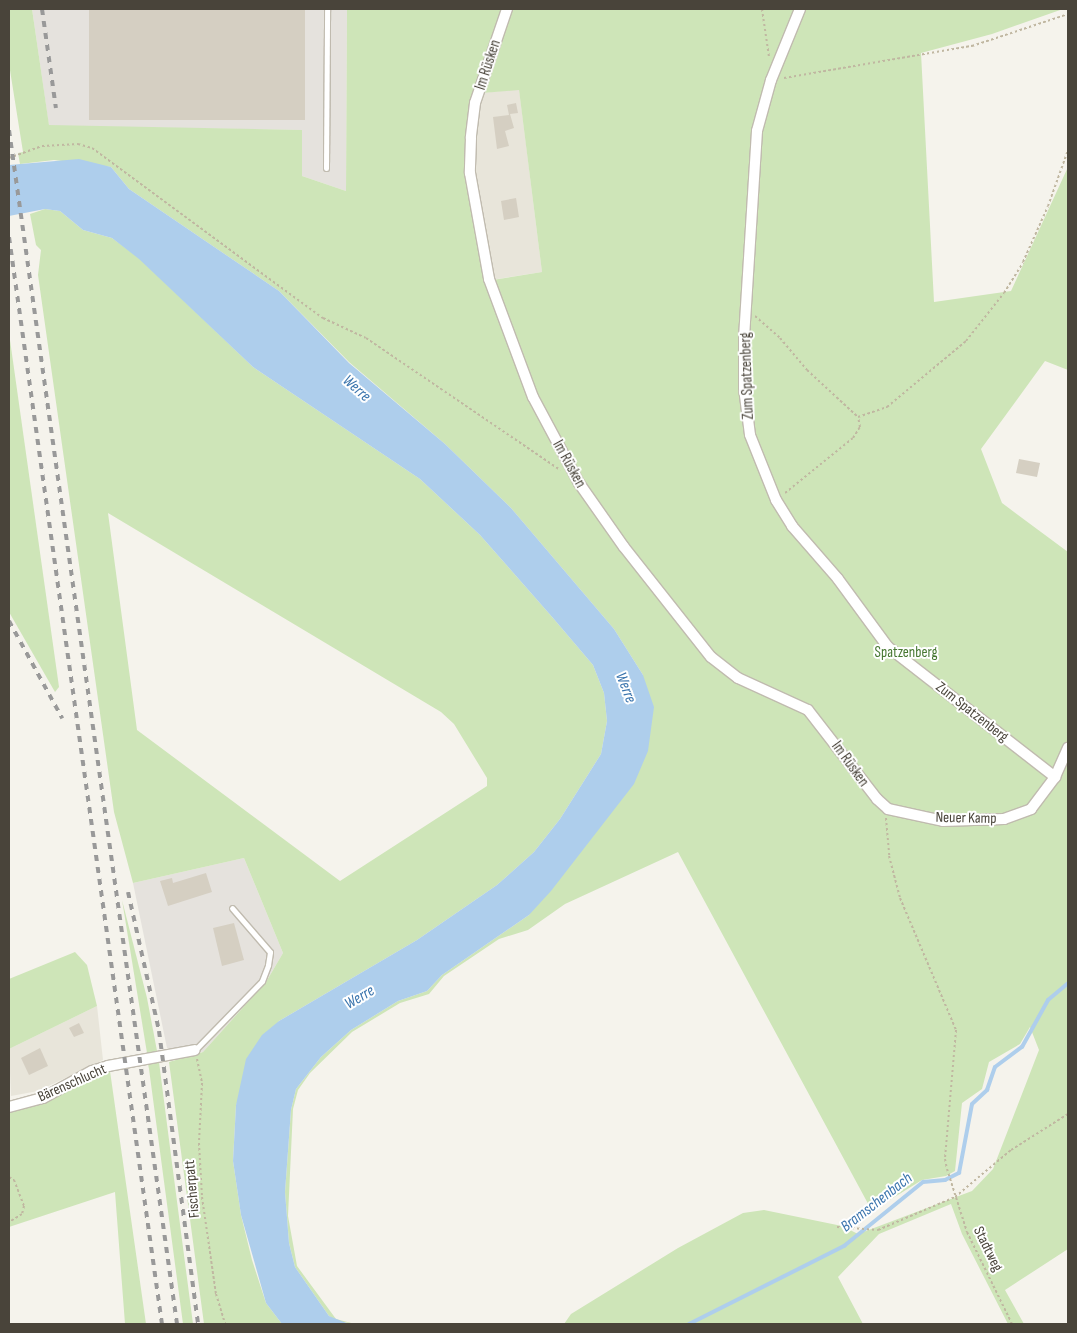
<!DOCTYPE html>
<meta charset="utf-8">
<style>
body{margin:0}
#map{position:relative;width:1077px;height:1333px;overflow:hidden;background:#f5f3ec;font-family:"Sofia Sans Condensed",sans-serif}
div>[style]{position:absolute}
.residential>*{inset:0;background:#e8e5da}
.industrial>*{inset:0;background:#e5e2dd}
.green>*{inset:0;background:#cee5b8}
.water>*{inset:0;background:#aeceec}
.stream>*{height:4px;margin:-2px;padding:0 2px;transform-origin:2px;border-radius:2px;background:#aeceec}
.building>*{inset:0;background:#d5cfc2}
.path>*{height:2px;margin-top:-1px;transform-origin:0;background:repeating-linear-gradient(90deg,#c0b7a1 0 2.5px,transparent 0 5px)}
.roads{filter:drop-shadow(1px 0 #c0bbaf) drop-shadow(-1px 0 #c0bbaf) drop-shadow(0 1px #c0bbaf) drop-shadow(0 -1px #c0bbaf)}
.lane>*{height:5px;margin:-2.5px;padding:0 2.5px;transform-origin:2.5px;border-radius:2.5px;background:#fff}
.street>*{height:10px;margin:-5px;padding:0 5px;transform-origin:5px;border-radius:5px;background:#fff}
.rail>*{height:4px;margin-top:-2px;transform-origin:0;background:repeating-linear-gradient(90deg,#999 0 6px,transparent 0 12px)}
span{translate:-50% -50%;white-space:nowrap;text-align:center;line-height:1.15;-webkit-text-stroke:4px #fff;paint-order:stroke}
.street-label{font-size:15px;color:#49443a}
.park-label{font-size:15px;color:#467731}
.water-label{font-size:16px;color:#3a74ad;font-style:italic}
.frame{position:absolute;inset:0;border:10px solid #49443a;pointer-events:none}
</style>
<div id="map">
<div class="residential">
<i style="clip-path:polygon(519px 89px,542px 272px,485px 281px,467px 173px,482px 93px)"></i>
<i style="clip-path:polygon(97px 1006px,103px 1060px,38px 1091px,11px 1096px,9px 1049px)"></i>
</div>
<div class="industrial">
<i style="clip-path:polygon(32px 9px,347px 9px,346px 191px,302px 176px,302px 130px,49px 126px)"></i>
<i style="clip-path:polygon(244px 858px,283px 953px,266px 982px,203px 1052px,167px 1048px,133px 883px)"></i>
</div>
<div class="green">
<i style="clip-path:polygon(evenodd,9px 9px,32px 9px,49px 125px,302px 130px,302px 176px,346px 191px,347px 9px,1063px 9px,992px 34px,921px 53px,934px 302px,1011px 291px,1068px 167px,1068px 370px,1045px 361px,981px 449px,1002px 503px,1068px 552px,1068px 1249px,1005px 1290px,1024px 1324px,1008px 1324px,962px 1234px,951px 1204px,879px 1234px,838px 1277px,863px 1324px,564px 1324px,571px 1314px,678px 1248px,743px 1213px,764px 1210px,842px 1226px,858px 1234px,972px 1191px,993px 1169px,1039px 1050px,1030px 1027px,1020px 1044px,989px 1062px,982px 1089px,962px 1103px,955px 1171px,946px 1176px,922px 1180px,872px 1211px,678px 852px,565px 904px,528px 930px,499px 939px,444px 976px,429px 994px,400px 1003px,352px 1032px,310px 1073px,298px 1090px,293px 1109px,288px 1216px,297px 1266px,336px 1319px,355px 1324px,337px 1321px,329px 1316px,295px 1267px,289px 1243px,285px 1192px,291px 1110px,296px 1089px,321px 1057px,351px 1030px,398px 1001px,427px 991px,442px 975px,529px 915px,643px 675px,614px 629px,511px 508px,445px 444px,349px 362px,279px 291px,129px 189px,111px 167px,54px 160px,20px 164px,18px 153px,23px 152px,9px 64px,9px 9px,519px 90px,542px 272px,486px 281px,467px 173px,482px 93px,519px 90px)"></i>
<i style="clip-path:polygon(evenodd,45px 209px,60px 211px,83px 230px,112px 238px,139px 258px,253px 367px,420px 479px,480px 535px,553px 618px,593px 665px,604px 693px,607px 721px,601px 754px,560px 819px,534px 852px,497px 885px,417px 940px,279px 1021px,236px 1105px,233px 1161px,241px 1215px,252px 1260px,266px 1303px,282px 1324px,204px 1324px,169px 1062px,203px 1052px,266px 982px,283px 953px,244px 858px,133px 883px,114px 812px,38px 275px,41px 250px,36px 245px,30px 214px,45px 209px,108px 513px,441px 712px,454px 724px,487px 778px,487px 786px,340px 881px,137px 730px,108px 513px)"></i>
<i style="clip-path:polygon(9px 333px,59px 687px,55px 692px,9px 612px)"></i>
<i style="clip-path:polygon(122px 900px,147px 998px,157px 1051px,147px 1053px)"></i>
<i style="clip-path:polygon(75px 952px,87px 965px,97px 1006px,9px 1049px,9px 979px)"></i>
<i style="clip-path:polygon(159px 1062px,172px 1163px,193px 1324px,183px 1324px,149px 1069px,148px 1064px)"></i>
<i style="clip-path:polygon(110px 1071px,146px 1324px,125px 1324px,115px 1192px,9px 1227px,9px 1110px)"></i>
</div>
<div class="water">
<i style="clip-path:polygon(79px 159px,111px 167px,129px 189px,279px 291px,349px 363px,445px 444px,511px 508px,614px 629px,643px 675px,654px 707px,648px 751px,634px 784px,551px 891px,529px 915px,442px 975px,427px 991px,398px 1001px,351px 1030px,321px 1057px,296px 1089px,291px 1110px,285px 1192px,289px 1243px,295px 1267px,329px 1316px,349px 1324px,282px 1324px,266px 1303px,241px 1215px,233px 1161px,236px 1105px,246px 1059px,262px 1035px,279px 1021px,417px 940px,497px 885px,534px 852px,560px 819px,601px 754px,607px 721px,604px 693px,593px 665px,553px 618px,480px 535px,420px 479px,253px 367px,139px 259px,112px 238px,83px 230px,60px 211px,45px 209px,9px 216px,9px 165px)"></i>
</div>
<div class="stream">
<i style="left:689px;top:1324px;width:174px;rotate:-26.7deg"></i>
<i style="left:844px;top:1246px;width:102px;rotate:-39deg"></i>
<i style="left:923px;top:1182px;width:22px;rotate:-5deg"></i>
<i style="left:945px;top:1180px;width:16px;rotate:-27deg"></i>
<i style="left:959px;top:1173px;width:70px;rotate:-79.3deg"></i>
<i style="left:972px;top:1104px;width:21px;rotate:-43deg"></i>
<i style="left:987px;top:1090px;width:24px;rotate:-71deg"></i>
<i style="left:995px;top:1067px;width:34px;rotate:-37deg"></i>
<i style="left:1022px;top:1047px;width:54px;rotate:-61deg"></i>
<i style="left:1048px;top:1000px;width:26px;rotate:-40deg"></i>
</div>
<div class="building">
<i style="clip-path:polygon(89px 9px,305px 9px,305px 120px,89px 120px)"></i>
<i style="clip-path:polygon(516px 103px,518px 113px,510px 114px,514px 128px,505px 131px,509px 146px,497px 149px,493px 117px,509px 115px,507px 105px)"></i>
<i style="clip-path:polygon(516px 198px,519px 217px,504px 220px,501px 201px)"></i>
<i style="clip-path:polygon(1019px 459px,1040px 463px,1037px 477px,1016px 473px)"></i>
<i style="clip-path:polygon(206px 873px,212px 892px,168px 906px,160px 881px,172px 878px,173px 883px)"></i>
<i style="clip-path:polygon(234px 923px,244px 960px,222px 966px,213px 928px)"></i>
<i style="clip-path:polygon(79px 1023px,84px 1033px,74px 1037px,69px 1028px)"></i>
<i style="clip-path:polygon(40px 1048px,48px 1066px,29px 1075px,21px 1058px)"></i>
</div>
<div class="path">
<i style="left:762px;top:9px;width:49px;rotate:81.7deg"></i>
<i style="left:784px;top:78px;width:191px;rotate:-9.7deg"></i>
<i style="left:972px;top:46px;width:101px;rotate:-18.4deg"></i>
<i style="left:9px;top:158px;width:35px;rotate:-20deg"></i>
<i style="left:42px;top:146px;width:36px;rotate:-3deg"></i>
<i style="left:78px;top:144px;width:15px;rotate:16deg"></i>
<i style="left:92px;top:148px;width:287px;rotate:36.4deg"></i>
<i style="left:323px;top:318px;width:47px;rotate:24.9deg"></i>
<i style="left:366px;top:338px;width:235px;rotate:34.2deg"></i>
<i style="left:755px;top:316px;width:33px;rotate:41deg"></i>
<i style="left:780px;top:338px;width:42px;rotate:49.8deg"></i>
<i style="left:807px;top:370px;width:69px;rotate:42.7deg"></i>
<i style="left:785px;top:493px;width:87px;rotate:-39deg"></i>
<i style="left:853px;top:438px;width:13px;rotate:-58deg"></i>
<i style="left:860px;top:427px;width:10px;rotate:-101deg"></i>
<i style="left:858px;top:417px;width:31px;rotate:-19deg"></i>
<i style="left:887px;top:407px;width:103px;rotate:-39.9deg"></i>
<i style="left:966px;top:341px;width:61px;rotate:-51.6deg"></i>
<i style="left:1004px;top:293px;width:36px;rotate:-58deg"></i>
<i style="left:1023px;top:262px;width:61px;rotate:-65.9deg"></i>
<i style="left:1048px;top:206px;width:59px;rotate:-70.3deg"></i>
<i style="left:886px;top:818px;width:38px;rotate:85deg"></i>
<i style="left:889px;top:856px;width:43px;rotate:75.3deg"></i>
<i style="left:900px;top:898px;width:143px;rotate:67deg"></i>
<i style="left:956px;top:1030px;width:129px;rotate:94.9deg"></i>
<i style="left:945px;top:1159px;width:10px;rotate:79deg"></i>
<i style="left:947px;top:1169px;width:66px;rotate:72.4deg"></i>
<i style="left:967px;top:1232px;width:102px;rotate:63.9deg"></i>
<i style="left:197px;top:1059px;width:25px;rotate:78deg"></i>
<i style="left:202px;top:1083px;width:60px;rotate:92.9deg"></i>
<i style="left:199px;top:1143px;width:54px;rotate:86.8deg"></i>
<i style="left:202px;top:1197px;width:98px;rotate:81.8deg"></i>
<i style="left:216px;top:1294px;width:31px;rotate:73deg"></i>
<i style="left:9px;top:1177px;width:6px;rotate:31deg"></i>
<i style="left:14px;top:1180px;width:28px;rotate:69deg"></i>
<i style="left:24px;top:1206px;width:8px;rotate:104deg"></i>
<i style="left:22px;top:1214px;width:15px;rotate:148deg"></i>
<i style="left:837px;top:1227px;width:41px;rotate:4.2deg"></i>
<i style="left:878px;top:1230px;width:84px;rotate:-23.2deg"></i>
<i style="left:955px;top:1197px;width:73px;rotate:-40deg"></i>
<i style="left:1011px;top:1150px;width:67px;rotate:-32.3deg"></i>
</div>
<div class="roads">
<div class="lane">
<i style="left:326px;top:168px;width:159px;rotate:-89.6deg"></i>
<i style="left:195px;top:1050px;width:96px;rotate:-45.8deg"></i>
<i style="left:262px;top:981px;width:17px;rotate:-69deg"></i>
<i style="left:268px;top:965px;width:13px;rotate:-81deg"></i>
<i style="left:270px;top:952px;width:58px;rotate:-130.8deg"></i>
</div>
<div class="street">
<i style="left:507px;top:9px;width:99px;rotate:108.8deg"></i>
<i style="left:475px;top:103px;width:35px;rotate:97deg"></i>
<i style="left:471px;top:138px;width:35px;rotate:92deg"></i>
<i style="left:470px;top:173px;width:108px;rotate:79.8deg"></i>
<i style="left:489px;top:279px;width:126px;rotate:69.6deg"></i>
<i style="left:533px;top:397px;width:98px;rotate:61.9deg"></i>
<i style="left:579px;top:483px;width:78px;rotate:54.9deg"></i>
<i style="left:624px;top:547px;width:140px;rotate:51.7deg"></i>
<i style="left:711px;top:657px;width:34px;rotate:38deg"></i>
<i style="left:738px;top:678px;width:77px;rotate:24.6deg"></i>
<i style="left:808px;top:710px;width:113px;rotate:52.2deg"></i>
<i style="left:877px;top:799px;width:15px;rotate:42deg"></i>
<i style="left:888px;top:809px;width:56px;rotate:12.3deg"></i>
<i style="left:943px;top:821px;width:61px;rotate:-1.9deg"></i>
<i style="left:1004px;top:819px;width:29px;rotate:-20deg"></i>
<i style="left:1031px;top:809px;width:40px;rotate:-53deg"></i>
<i style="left:1055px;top:777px;width:32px;rotate:-66deg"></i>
<i style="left:800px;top:9px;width:77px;rotate:112.2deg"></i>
<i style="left:771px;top:80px;width:53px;rotate:105.4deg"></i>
<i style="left:757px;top:131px;width:204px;rotate:93.6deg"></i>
<i style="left:744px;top:335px;width:53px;rotate:90deg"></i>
<i style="left:744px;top:388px;width:47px;rotate:82.7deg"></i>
<i style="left:750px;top:435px;width:70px;rotate:68.2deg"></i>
<i style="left:776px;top:500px;width:31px;rotate:58deg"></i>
<i style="left:792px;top:526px;width:70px;rotate:49deg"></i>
<i style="left:838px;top:579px;width:84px;rotate:53.7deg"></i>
<i style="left:888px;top:647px;width:212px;rotate:37.9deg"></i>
<i style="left:9px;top:1107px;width:35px;rotate:-15deg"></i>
<i style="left:43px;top:1098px;width:56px;rotate:-28.9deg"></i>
<i style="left:92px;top:1071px;width:17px;rotate:-17deg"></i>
<i style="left:108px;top:1066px;width:88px;rotate:-10.4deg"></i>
</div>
</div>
<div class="rail">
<i style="left:42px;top:9px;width:100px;rotate:82deg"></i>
<i style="left:9px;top:130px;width:1206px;rotate:81.99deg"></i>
<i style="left:9px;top:237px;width:1098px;rotate:81.99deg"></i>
<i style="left:9px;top:621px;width:111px;rotate:61.3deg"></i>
<i style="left:128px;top:892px;width:142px;rotate:77.4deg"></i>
<i style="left:159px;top:1031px;width:296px;rotate:82.4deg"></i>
</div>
<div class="street-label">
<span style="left:488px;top:65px;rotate:-72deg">Im Rüsken</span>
<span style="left:747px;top:376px;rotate:-92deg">Zum Spatzenberg</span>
<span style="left:569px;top:464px;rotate:61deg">Im Rüsken</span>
<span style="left:972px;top:712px;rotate:38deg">Zum Spatzenberg</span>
<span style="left:850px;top:764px;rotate:54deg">Im Rüsken</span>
<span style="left:966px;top:818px;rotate:1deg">Neuer Kamp</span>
<span style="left:72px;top:1083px;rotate:-24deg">Bärenschlucht</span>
<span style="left:192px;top:1189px;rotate:-95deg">Fischerpatt</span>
<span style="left:988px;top:1249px;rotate:64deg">Stadtweg</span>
</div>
<div class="park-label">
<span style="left:906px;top:653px">Spatzenberg</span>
</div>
<div class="water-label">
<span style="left:356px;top:389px;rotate:42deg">Werre</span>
<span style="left:625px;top:688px;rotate:69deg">Werre</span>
<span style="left:360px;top:998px;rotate:-31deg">Werre</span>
<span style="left:877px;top:1203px;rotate:-38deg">Bramschenbach</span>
</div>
<div class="frame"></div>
</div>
